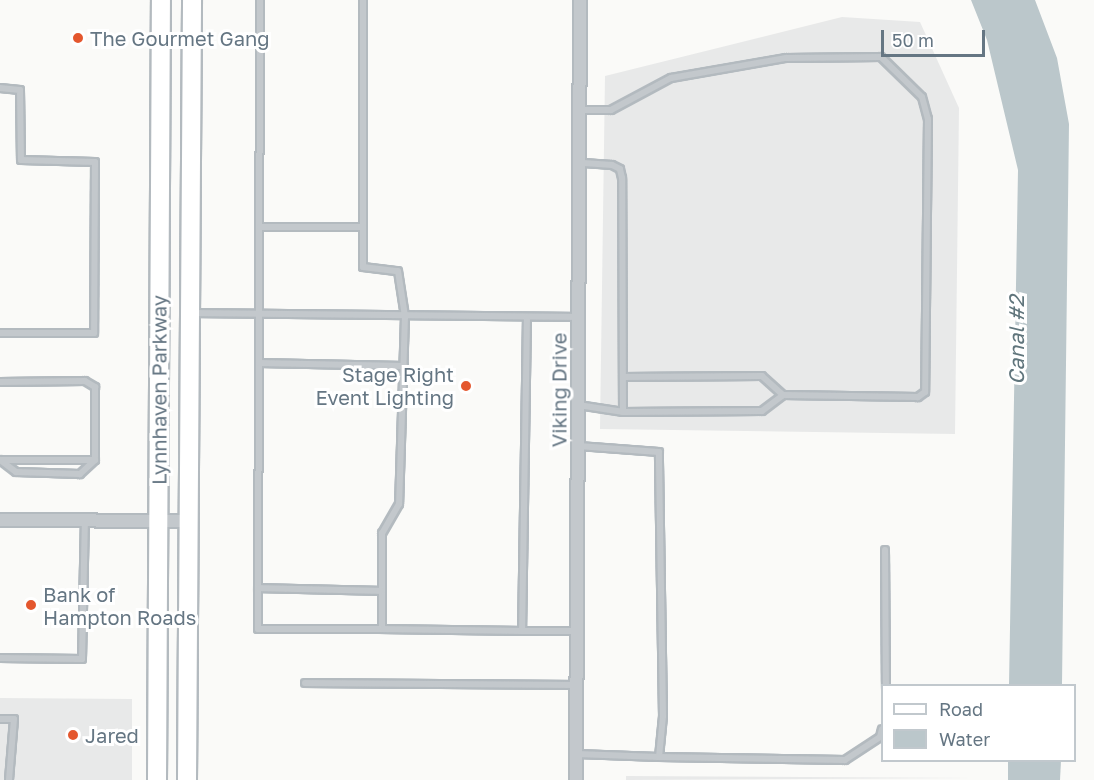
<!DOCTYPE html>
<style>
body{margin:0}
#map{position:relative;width:1094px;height:780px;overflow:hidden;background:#fafaf8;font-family:"Golos Text",sans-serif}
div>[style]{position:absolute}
.built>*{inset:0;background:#e8e9e9}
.water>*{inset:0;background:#bbc7cb}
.roads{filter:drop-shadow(2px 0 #b3babf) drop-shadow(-2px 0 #b3babf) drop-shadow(0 2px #b3babf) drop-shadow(0 -2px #b3babf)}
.service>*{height:6px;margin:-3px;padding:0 3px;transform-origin:3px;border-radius:3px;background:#c3c8cc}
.minor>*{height:12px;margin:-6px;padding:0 6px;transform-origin:6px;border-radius:6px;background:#c3c8cc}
.secondary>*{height:18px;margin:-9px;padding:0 9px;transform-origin:9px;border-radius:9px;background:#fff}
.dots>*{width:16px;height:16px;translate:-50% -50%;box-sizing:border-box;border:3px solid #fff;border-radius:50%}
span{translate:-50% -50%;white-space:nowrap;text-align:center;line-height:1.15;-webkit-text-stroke:6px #fff;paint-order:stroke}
.poi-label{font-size:20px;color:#657683}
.left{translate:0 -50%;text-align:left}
.right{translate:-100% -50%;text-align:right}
.street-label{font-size:20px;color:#657683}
.water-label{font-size:21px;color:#60757c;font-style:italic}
.legend{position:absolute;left:881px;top:684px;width:195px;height:78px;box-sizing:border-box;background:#fff;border:2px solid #c1c8cd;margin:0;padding:8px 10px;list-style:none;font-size:18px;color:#657683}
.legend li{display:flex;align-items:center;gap:12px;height:30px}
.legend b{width:30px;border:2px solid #c1c8cd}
.scale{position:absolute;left:881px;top:30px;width:104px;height:27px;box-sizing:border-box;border:3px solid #657683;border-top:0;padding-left:8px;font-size:18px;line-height:21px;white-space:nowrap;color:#657683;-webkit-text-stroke:4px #fff;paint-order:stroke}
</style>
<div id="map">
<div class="built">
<i style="clip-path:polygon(842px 17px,920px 22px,959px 108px,955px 434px,600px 429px,605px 76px)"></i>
<i style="clip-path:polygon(0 698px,132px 699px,132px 780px,0 780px)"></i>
<i style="clip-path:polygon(626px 776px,974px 778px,626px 780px)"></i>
</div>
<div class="water">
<i style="clip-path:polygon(971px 0,1035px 0,1057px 58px,1069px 124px,1062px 685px,1009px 685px,1018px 170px,987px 40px)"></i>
<i style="clip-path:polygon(1008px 761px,1061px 761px,1060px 780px,1008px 780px)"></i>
</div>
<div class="roads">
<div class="service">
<i style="left:260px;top:0;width:629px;rotate:90.18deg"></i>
<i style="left:258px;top:629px;width:124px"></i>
<i style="left:363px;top:0;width:267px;rotate:90deg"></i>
<i style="left:363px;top:267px;width:35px;rotate:7deg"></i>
<i style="left:398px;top:271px;width:46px;rotate:81.2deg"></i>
<i style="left:405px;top:316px;width:188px;rotate:91.8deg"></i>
<i style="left:399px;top:504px;width:34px;rotate:120deg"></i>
<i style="left:382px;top:533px;width:96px;rotate:90deg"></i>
<i style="left:382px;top:629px;width:140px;rotate:0.8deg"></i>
<i style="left:0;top:88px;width:20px;rotate:6deg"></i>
<i style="left:20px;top:90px;width:70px;rotate:89.2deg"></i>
<i style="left:21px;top:160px;width:74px;rotate:1.5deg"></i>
<i style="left:95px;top:162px;width:171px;rotate:90.3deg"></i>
<i style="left:94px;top:333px;width:94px;rotate:180deg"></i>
<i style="left:580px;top:110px;width:31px"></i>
<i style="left:611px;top:110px;width:68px;rotate:-28.1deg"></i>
<i style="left:671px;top:78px;width:117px;rotate:-9.9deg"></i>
<i style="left:786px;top:58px;width:95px;rotate:-0.6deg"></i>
<i style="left:881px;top:57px;width:57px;rotate:44.3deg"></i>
<i style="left:922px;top:97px;width:23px;rotate:75deg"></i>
<i style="left:928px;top:119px;width:273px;rotate:90.6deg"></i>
<i style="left:925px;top:392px;width:9px;rotate:144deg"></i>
<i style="left:918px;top:397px;width:135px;rotate:-179.2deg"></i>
<i style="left:260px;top:227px;width:103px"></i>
<i style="left:193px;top:313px;width:386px;rotate:0.6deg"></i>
<i style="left:527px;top:317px;width:314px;rotate:90.9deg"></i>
<i style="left:522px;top:631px;width:55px"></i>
<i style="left:259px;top:363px;width:145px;rotate:1.2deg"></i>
<i style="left:0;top:382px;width:85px;rotate:-0.7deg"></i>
<i style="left:85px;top:381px;width:12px;rotate:31deg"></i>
<i style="left:95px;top:387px;width:73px;rotate:90deg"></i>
<i style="left:95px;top:460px;width:21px;rotate:137deg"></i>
<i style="left:80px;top:474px;width:64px;rotate:-178.2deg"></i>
<i style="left:16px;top:472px;width:20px;rotate:-143deg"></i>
<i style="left:578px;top:405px;width:46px;rotate:8.8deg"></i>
<i style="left:623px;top:412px;width:234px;rotate:-90.2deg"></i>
<i style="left:622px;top:178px;width:9px;rotate:-103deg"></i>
<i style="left:620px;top:169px;width:9px;rotate:-153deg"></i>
<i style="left:612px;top:165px;width:32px;rotate:-176deg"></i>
<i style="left:623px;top:412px;width:139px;rotate:-0.4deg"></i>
<i style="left:762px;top:411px;width:26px;rotate:-37deg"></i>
<i style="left:783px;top:395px;width:28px;rotate:-138deg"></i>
<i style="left:762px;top:376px;width:139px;rotate:179.6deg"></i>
<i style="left:2px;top:460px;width:93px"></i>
<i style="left:885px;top:550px;width:136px;rotate:89.6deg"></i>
<i style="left:258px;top:588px;width:124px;rotate:1.4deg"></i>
<i style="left:0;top:658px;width:82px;rotate:0.7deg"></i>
<i style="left:82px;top:659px;width:139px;rotate:-88.8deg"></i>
<i style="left:305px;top:683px;width:271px;rotate:0.4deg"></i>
<i style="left:0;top:719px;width:14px"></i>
<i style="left:14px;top:719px;width:61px;rotate:94.7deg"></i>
<i style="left:577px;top:754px;width:82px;rotate:2.1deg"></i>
<i style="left:659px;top:757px;width:41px;rotate:-84.4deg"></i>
<i style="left:663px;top:716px;width:264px;rotate:-90.9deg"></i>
<i style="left:659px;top:452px;width:81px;rotate:-175.8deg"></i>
<i style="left:659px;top:757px;width:186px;rotate:0.9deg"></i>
<i style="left:845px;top:760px;width:42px;rotate:-33.3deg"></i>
<i style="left:880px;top:737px;width:8px;rotate:-76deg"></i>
</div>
<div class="minor">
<i style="left:0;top:520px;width:188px;rotate:0.3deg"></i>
<i style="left:576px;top:780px;width:780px;rotate:-89.71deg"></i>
</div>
<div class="secondary">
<i style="left:157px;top:780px;width:780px;rotate:-89.71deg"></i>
<i style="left:187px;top:780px;width:780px;rotate:-89.63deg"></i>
</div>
</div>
<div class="dots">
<i style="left:78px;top:38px;background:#e4572e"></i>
<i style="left:466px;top:386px;background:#e4572e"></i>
<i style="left:31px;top:605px;background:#e4572e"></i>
<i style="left:73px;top:735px;background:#e4572e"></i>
</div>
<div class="poi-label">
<span class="left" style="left:90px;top:38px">The Gourmet Gang</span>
<span class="right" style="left:454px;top:386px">Stage Right<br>Event Lighting</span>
<span class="left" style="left:43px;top:606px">Bank of<br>Hampton Roads</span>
<span class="left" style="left:85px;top:735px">Jared</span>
</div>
<div class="street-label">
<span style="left:159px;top:390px;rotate:-90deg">Lynnhaven Parkway</span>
<span style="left:559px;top:390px;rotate:-90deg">Viking Drive</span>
</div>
<div class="water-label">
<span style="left:1016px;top:340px;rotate:-90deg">Canal #2</span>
</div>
<ul class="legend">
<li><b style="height:8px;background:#fff"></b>Road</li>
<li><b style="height:16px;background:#bbc7cb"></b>Water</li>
</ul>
<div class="scale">50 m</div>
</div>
